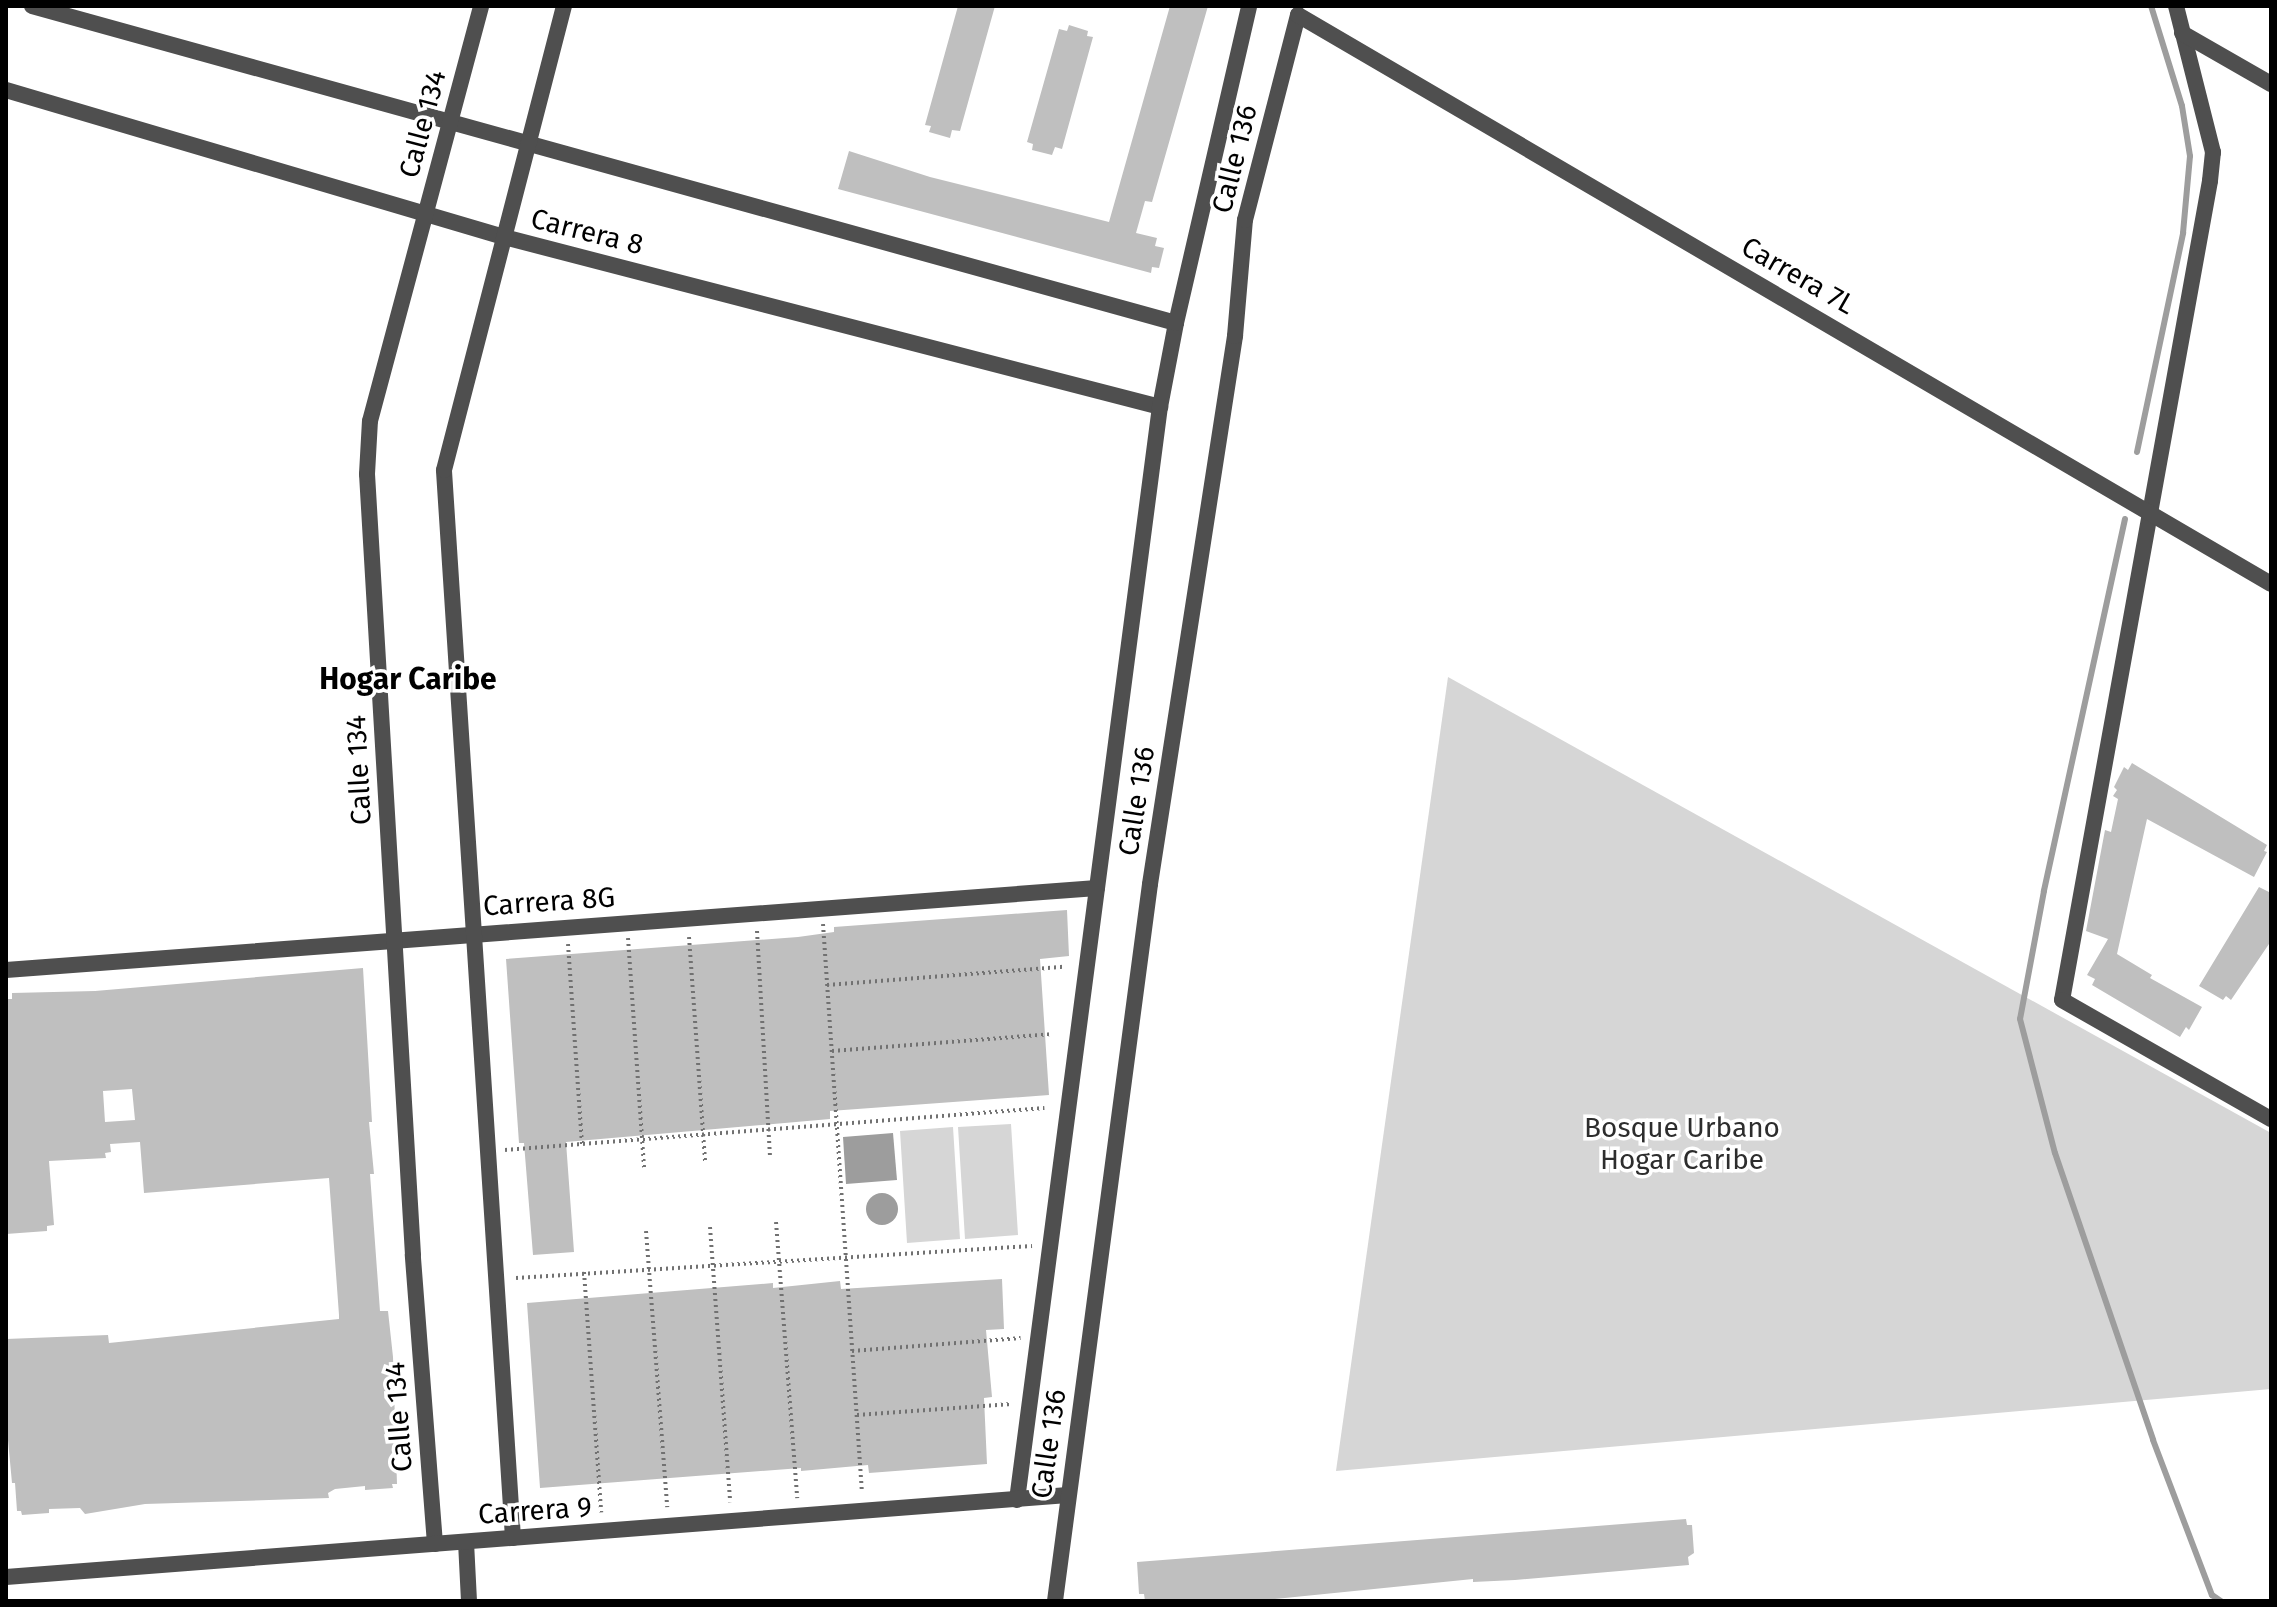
<!DOCTYPE html>
<style>
body{margin:0}
#map{position:relative;width:2277px;height:1607px;overflow:hidden;background:#fff;font-family:"Fira Sans",sans-serif}
div>[style]{position:absolute}
.green>*{inset:0;background:#d6d6d6}
.water>*{inset:0;background:#9d9d9d}
.round{border-radius:50%}
.stream>*{height:6px;margin:-3px;padding:0 3px;transform-origin:3px;border-radius:3px;background:#9d9d9d}
.building>*{inset:0;background:#bfbfbf}
.path>*{height:4px;margin-top:-2px;transform-origin:0;background:repeating-linear-gradient(90deg,#717171 0 2px,transparent 0 6px)}
.street>*{height:16px;margin:-8px;padding:0 8px;transform-origin:8px;border-radius:8px;background:#4f4f4f}
span{translate:-50% -50%;white-space:nowrap;text-align:center;line-height:1.15;-webkit-text-stroke:7px #fff;paint-order:stroke}
.street-label{font-size:28px;color:#000}
.park-label{font-size:28px;color:#2d2d2d}
.neighbourhood-label{font-size:30px;color:#000;font-weight:700}
.frame{position:absolute;inset:0;border:8px solid #000;pointer-events:none}
</style>
<div id="map">
<div class="green">
<i style="clip-path:polygon(1448px 677px,2271px 1133px,2271px 1389px,1336px 1471px)"></i>
<i style="clip-path:polygon(1011px 1124px,1018px 1235px,965px 1239px,958px 1127px)"></i>
<i style="clip-path:polygon(953px 1127px,960px 1239px,907px 1243px,900px 1131px)"></i>
</div>
<div class="water">
<i style="clip-path:polygon(893px 1133px,897px 1180px,846px 1184px,843px 1137px)"></i>
<i class="round" style="left:866px;top:1193px;width:32px;height:32px"></i>
</div>
<div class="stream">
<i style="left:2137px;top:452px;width:224px;rotate:-78.1deg"></i>
<i style="left:2183px;top:233px;width:77px;rotate:-84.8deg"></i>
<i style="left:2190px;top:156px;width:51px;rotate:-99.1deg"></i>
<i style="left:2182px;top:106px;width:105px;rotate:-107.2deg"></i>
<i style="left:2125px;top:519px;width:381px;rotate:102.3deg"></i>
<i style="left:2044px;top:891px;width:130px;rotate:100.6deg"></i>
<i style="left:2020px;top:1019px;width:138px;rotate:75.4deg"></i>
<i style="left:2055px;top:1153px;width:303px;rotate:71.1deg"></i>
<i style="left:2153px;top:1440px;width:166px;rotate:69.2deg"></i>
<i style="left:2212px;top:1595px;width:11px;rotate:34deg"></i>
</div>
<div class="building">
<i style="clip-path:polygon(958px 6px,995px 6px,960px 131px,952px 130px,950px 138px,929px 132px,931px 126px,925px 125px)"></i>
<i style="clip-path:polygon(1170px 6px,1208px 6px,1152px 202px,1145px 201px,1136px 233px,1157px 238px,1155px 246px,1164px 248px,1159px 268px,1152px 267px,1151px 273px,838px 189px,849px 151px,930px 177px,1109px 222px)"></i>
<i style="clip-path:polygon(1069px 25px,1088px 31px,1087px 36px,1093px 37px,1062px 149px,1055px 147px,1052px 155px,1032px 150px,1033px 144px,1027px 142px,1059px 29px,1067px 31px)"></i>
<i style="clip-path:polygon(2132px 763px,2267px 845px,2264px 851px,2267px 852px,2254px 877px,2147px 819px,2117px 954px,2152px 975px,2150px 978px,2202px 1007px,2189px 1030px,2186px 1027px,2180px 1037px,2092px 985px,2095px 979px,2087px 975px,2108px 939px,2086px 931px,2105px 830px,2111px 832px,2118px 799px,2113px 796px,2117px 790px,2114px 787px,2124px 767px,2128px 770px)"></i>
<i style="clip-path:polygon(2259px 887px,2271px 893px,2271px 941px,2231px 1000px,2226px 996px,2223px 1000px,2199px 986px)"></i>
<i style="clip-path:polygon(1067px 910px,1069px 956px,1040px 959px,1049px 1095px,830px 1111px,830px 1119px,566px 1142px,574px 1252px,533px 1255px,524px 1143px,519px 1143px,506px 959px,798px 937px,834px 932px,834px 927px)"></i>
<i style="clip-path:polygon(evenodd,363px 968px,372px 1122px,369px 1122px,374px 1174px,370px 1174px,380px 1311px,388px 1311px,393px 1357px,397px 1484px,392px 1484px,393px 1488px,365px 1490px,365px 1486px,335px 1489px,328px 1493px,329px 1498px,145px 1504px,85px 1514px,80px 1508px,49px 1509px,49px 1513px,22px 1515px,21px 1511px,17px 1511px,15px 1483px,12px 1483px,6px 1419px,6px 1339px,108px 1335px,109px 1343px,339px 1319px,339px 1315px,329px 1178px,144px 1193px,140px 1142px,110px 1144px,111px 1152px,105px 1153px,106px 1158px,49px 1161px,54px 1225px,47px 1226px,47px 1231px,6px 1234px,6px 999px,12px 999px,12px 993px,95px 991px,363px 968px,132px 1089px,135px 1120px,105px 1122px,103px 1091px,132px 1089px)"></i>
<i style="clip-path:polygon(1002px 1279px,1004px 1329px,986px 1330px,992px 1397px,984px 1398px,987px 1464px,869px 1473px,868px 1465px,801px 1471px,801px 1468px,540px 1488px,527px 1303px,773px 1283px,773px 1288px,840px 1281px,841px 1289px)"></i>
<i style="clip-path:polygon(1686px 1519px,1687px 1525px,1692px 1525px,1694px 1553px,1688px 1557px,1689px 1565px,1515px 1580px,1473px 1582px,1473px 1579px,1255px 1601px,1145px 1601px,1144px 1594px,1139px 1594px,1137px 1562px)"></i>
</div>
<div class="path">
<i style="left:823px;top:924px;width:570px;rotate:86.08deg"></i>
<i style="left:757px;top:931px;width:225px;rotate:86.7deg"></i>
<i style="left:689px;top:937px;width:226px;rotate:85.9deg"></i>
<i style="left:628px;top:938px;width:230px;rotate:86deg"></i>
<i style="left:568px;top:944px;width:201px;rotate:86deg"></i>
<i style="left:827px;top:985px;width:237px;rotate:-4.4deg"></i>
<i style="left:832px;top:1051px;width:220px;rotate:-4.4deg"></i>
<i style="left:505px;top:1150px;width:541px;rotate:-4.46deg"></i>
<i style="left:776px;top:1222px;width:277px;rotate:85.6deg"></i>
<i style="left:710px;top:1227px;width:276px;rotate:85.8deg"></i>
<i style="left:646px;top:1231px;width:277px;rotate:85.6deg"></i>
<i style="left:584px;top:1272px;width:241px;rotate:85.9deg"></i>
<i style="left:516px;top:1278px;width:517px;rotate:-3.55deg"></i>
<i style="left:852px;top:1351px;width:169px;rotate:-4.4deg"></i>
<i style="left:857px;top:1415px;width:155px;rotate:-4.1deg"></i>
</div>
<div class="street">
<i style="left:32px;top:6px;width:1187px;rotate:15.49deg"></i>
<i style="left:2176px;top:6px;width:151px;rotate:75.8deg"></i>
<i style="left:2213px;top:152px;width:29px;rotate:96deg"></i>
<i style="left:2210px;top:181px;width:832px;rotate:100.24deg"></i>
<i style="left:2062px;top:1000px;width:241px;rotate:29.7deg"></i>
<i style="left:2182px;top:33px;width:103px;rotate:29.8deg"></i>
<i style="left:6px;top:90px;width:519px;rotate:16.45deg"></i>
<i style="left:504px;top:237px;width:678px;rotate:14.53deg"></i>
<i style="left:6px;top:970px;width:1094px;rotate:-4.3deg"></i>
<i style="left:1017px;top:1500px;width:1102px;rotate:-82.55deg"></i>
<i style="left:1160px;top:407px;width:86px;rotate:-79.2deg"></i>
<i style="left:1176px;top:323px;width:325px;rotate:-77deg"></i>
<i style="left:513px;top:1538px;width:1070px;rotate:-93.7deg"></i>
<i style="left:444px;top:470px;width:479px;rotate:-75.5deg"></i>
<i style="left:466px;top:1542px;width:59px;rotate:87.1deg"></i>
<i style="left:435px;top:1544px;width:290px;rotate:-94.4deg"></i>
<i style="left:413px;top:1255px;width:782px;rotate:-93.37deg"></i>
<i style="left:367px;top:474px;width:53px;rotate:-86.8deg"></i>
<i style="left:370px;top:421px;width:430px;rotate:-75deg"></i>
<i style="left:6px;top:1577px;width:1065px;rotate:-4.42deg"></i>
<i style="left:1055px;top:1601px;width:723px;rotate:-82.45deg"></i>
<i style="left:1150px;top:884px;width:555px;rotate:-81.18deg"></i>
<i style="left:1235px;top:336px;width:116px;rotate:-85.1deg"></i>
<i style="left:1245px;top:220px;width:212px;rotate:-75.5deg"></i>
<i style="left:1298px;top:15px;width:1127px;rotate:30.32deg"></i>
</div>
<div class="street-label">
<span style="left:423px;top:124px;rotate:-75deg">Calle 134</span>
<span style="left:1235px;top:159px;rotate:-76deg">Calle 136</span>
<span style="left:587px;top:232px;rotate:14deg">Carrera 8</span>
<span style="left:1798px;top:276px;rotate:30deg">Carrera 7L</span>
<span style="left:359px;top:770px;rotate:-93deg">Calle 134</span>
<span style="left:1137px;top:801px;rotate:-81deg">Calle 136</span>
<span style="left:549px;top:902px;rotate:-4deg">Carrera 8G</span>
<span style="left:399px;top:1417px;rotate:-94deg">Calle 134</span>
<span style="left:1049px;top:1444px;rotate:-82deg">Calle 136</span>
<span style="left:535px;top:1511px;rotate:-4deg">Carrera 9</span>
</div>
<div class="park-label">
<span style="left:1682px;top:1144px">Bosque Urbano<br>Hogar Caribe</span>
</div>
<div class="neighbourhood-label">
<span style="left:408px;top:679px">Hogar Caribe</span>
</div>
<div class="frame"></div>
</div>
